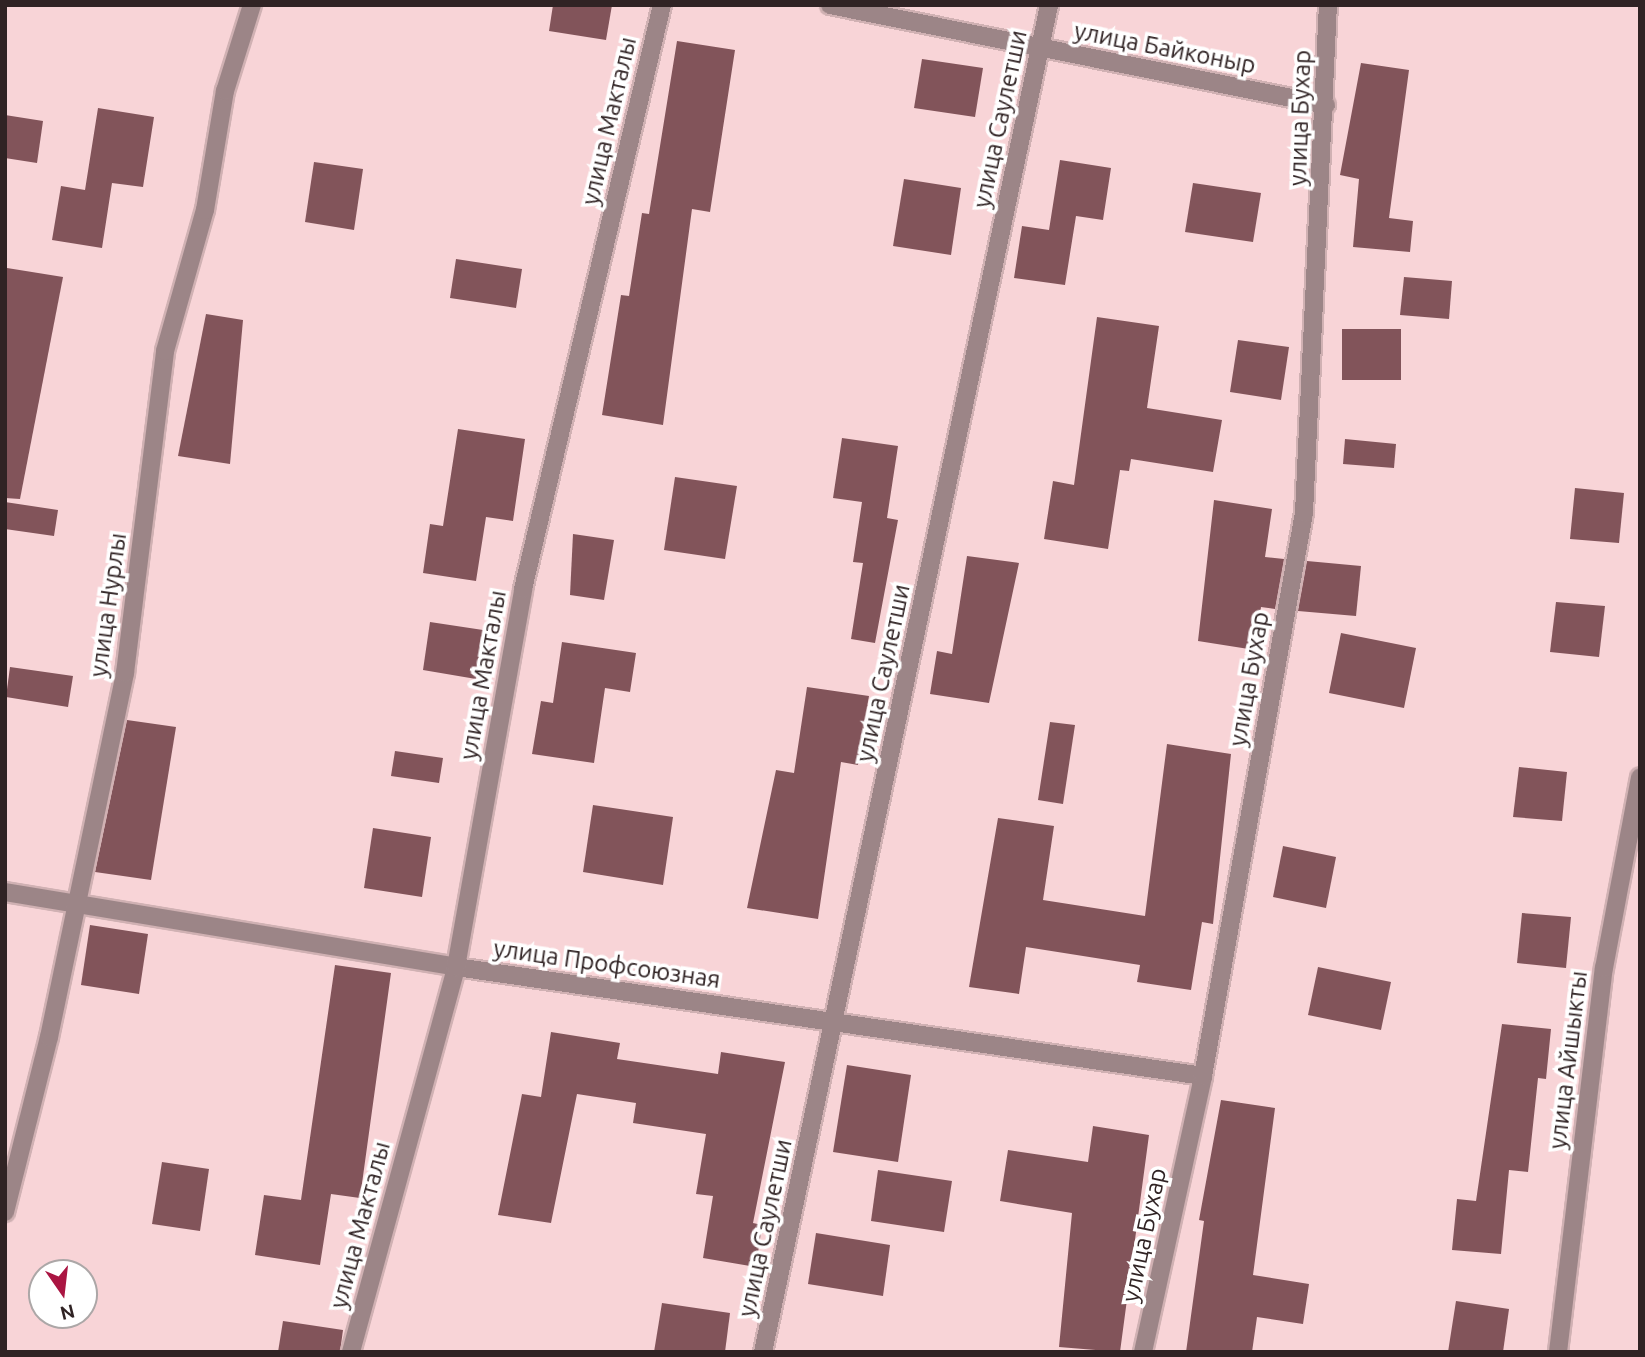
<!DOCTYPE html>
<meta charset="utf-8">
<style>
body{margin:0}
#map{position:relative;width:1645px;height:1357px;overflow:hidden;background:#f8d4d7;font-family:Ubuntu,sans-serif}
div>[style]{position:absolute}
.building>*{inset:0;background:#82545a}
.roads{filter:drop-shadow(2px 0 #d0b1b3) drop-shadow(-2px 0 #d0b1b3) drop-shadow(0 2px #d0b1b3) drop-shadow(0 -2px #d0b1b3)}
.minor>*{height:18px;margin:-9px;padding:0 9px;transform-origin:9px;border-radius:9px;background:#9c8587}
span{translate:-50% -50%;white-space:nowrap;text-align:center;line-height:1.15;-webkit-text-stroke:7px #fff;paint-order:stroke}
.street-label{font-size:24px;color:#302324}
.frame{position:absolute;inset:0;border:7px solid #302324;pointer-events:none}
.north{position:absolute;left:28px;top:1259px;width:70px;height:70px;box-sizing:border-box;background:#fff;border:2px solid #aca7a7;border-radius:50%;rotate:166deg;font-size:19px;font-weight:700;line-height:28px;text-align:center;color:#302324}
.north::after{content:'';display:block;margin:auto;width:24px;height:32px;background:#aa1542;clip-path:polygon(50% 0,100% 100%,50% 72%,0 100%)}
</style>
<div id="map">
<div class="building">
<i style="clip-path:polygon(553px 5px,612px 5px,606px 40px,549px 31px)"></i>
<i style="clip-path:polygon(677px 41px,735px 50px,710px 212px,692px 209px,663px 425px,602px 415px,621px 295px,629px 296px,642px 213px,649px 214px)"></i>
<i style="clip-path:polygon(922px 59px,983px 68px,975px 117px,914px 108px)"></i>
<i style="clip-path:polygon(1361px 63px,1409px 70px,1389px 218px,1413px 221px,1410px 252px,1353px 247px,1359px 179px,1340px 175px)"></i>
<i style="clip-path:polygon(98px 108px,154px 117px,143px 187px,112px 183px,102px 248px,52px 240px,61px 186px,85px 190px)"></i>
<i style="clip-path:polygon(5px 115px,43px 121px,37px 163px,5px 158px)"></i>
<i style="clip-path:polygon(1060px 160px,1111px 168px,1103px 220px,1076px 216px,1065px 285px,1014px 278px,1022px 226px,1049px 230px)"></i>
<i style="clip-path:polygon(314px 162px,363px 169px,354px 230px,305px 222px)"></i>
<i style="clip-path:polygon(904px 179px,961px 188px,951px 255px,893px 246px)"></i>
<i style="clip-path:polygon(1193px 183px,1261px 193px,1253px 242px,1185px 232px)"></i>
<i style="clip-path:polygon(456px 259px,522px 269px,516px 308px,450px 298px)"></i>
<i style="clip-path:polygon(7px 268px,63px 277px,20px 499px,5px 498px)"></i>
<i style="clip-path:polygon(1404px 277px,1452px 281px,1449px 319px,1400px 315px)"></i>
<i style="clip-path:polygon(206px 314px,243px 320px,230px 464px,178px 456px)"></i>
<i style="clip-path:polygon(1097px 317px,1159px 326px,1147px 408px,1222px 420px,1213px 472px,1131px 459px,1129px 471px,1120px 470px,1108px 549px,1044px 539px,1053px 481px,1074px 485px)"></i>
<i style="clip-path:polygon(1342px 329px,1401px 329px,1401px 380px,1342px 380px)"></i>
<i style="clip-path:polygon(1238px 340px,1289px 347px,1281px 400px,1230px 392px)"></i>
<i style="clip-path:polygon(458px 429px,525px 439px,513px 521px,486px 517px,476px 581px,423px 573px,430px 524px,443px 526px)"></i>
<i style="clip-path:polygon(842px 438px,898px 446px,887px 518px,898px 520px,875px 643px,851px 639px,863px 563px,853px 562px,862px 502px,833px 498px)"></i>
<i style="clip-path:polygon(1345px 439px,1396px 444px,1394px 468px,1343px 464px)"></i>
<i style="clip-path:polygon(675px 477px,737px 486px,725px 559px,664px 550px)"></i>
<i style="clip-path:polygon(1575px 488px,1624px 493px,1619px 543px,1570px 539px)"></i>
<i style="clip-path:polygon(1214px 500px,1272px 509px,1265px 557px,1284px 559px,1275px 609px,1261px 607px,1255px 650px,1198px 641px)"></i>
<i style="clip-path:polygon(5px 502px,58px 510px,54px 536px,5px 529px)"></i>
<i style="clip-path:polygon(573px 534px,614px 540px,604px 600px,570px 595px)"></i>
<i style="clip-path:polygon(967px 556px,1019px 563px,989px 703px,930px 694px,937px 651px,952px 654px)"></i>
<i style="clip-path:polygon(1307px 561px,1361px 566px,1356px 616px,1298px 611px)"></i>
<i style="clip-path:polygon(1556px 602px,1605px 606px,1599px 657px,1550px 652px)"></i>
<i style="clip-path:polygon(430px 622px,483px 630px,476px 679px,423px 670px)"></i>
<i style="clip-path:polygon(1341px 633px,1416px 648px,1404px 708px,1329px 693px)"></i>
<i style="clip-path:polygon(562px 642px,636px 653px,630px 692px,605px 688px,594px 763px,532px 754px,541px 701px,553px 703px)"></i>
<i style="clip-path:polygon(10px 667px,73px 676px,68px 707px,6px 697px)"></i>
<i style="clip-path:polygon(807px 687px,869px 696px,858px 765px,841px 762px,818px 919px,747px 908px,776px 770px,794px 773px)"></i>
<i style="clip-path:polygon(127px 720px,176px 727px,151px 880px,95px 872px)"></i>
<i style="clip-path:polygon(1050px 722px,1075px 725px,1063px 804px,1038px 800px)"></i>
<i style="clip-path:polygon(1167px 744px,1231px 754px,1213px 924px,1202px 922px,1191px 990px,1137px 982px,1140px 965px,1026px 947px,1019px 994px,969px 987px,998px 818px,1054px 826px,1043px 900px,1145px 916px)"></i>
<i style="clip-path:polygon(395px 751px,443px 758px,439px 783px,391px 776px)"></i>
<i style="clip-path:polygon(1519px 767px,1567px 772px,1562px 821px,1513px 817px)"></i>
<i style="clip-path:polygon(593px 805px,673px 817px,663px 885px,583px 872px)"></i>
<i style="clip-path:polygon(373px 828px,431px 837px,422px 897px,364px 888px)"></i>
<i style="clip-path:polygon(1283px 846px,1336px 857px,1326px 908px,1273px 897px)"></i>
<i style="clip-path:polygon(1522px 913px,1571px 917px,1566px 968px,1517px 963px)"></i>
<i style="clip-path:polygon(90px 925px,148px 934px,139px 994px,81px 985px)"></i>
<i style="clip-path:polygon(335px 965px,391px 973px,360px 1198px,331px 1194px,320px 1265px,255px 1255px,264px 1195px,301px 1200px)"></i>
<i style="clip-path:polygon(1318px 967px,1391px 982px,1381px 1030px,1308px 1015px)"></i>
<i style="clip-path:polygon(1502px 1024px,1551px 1029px,1546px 1079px,1538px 1078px,1528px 1172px,1509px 1170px,1501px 1254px,1452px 1250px,1457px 1199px,1476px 1201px)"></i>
<i style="clip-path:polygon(551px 1032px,620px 1043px,617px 1059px,718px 1074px,721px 1052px,785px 1062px,753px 1223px,762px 1225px,756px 1267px,703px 1258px,713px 1196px,696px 1194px,706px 1134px,633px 1123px,636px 1103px,577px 1094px,551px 1223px,498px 1215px,522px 1094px,541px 1097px)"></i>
<i style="clip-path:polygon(847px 1065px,911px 1075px,898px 1162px,833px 1152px)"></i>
<i style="clip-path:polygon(1221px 1100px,1275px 1108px,1253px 1275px,1309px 1284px,1303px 1324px,1257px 1317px,1252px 1352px,1186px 1352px,1204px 1221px,1199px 1220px)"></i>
<i style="clip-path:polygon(1093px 1126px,1149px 1135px,1120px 1352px,1059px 1347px,1072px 1213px,1000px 1201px,1008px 1150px,1088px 1162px)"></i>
<i style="clip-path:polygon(162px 1162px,209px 1169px,200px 1231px,152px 1224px)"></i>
<i style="clip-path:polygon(878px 1170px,952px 1181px,944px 1232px,871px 1221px)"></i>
<i style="clip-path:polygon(816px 1233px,890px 1245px,883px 1296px,808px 1284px)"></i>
<i style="clip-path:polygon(1456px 1301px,1509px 1309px,1503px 1352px,1448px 1352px)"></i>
<i style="clip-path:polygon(662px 1303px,730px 1313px,725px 1352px,654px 1352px)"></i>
<i style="clip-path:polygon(283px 1321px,343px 1330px,340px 1352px,278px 1352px)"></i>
</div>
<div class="roads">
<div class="minor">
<i style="left:830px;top:5px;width:506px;rotate:11.4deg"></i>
<i style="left:5px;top:892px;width:457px;rotate:9.4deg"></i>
<i style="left:456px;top:967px;width:755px;rotate:8.3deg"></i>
<i style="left:5px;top:1212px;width:180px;rotate:-75.9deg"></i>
<i style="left:49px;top:1037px;width:372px;rotate:-78.2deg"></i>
<i style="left:125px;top:673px;width:324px;rotate:-82.9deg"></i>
<i style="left:165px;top:351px;width:147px;rotate:-74.2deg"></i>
<i style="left:205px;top:210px;width:121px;rotate:-80.5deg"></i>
<i style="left:225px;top:91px;width:90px;rotate:-72.6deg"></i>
<i style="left:351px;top:1352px;width:399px;rotate:-74.7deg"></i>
<i style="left:456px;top:967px;width:384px;rotate:-79.9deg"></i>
<i style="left:523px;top:589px;width:600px;rotate:-76.61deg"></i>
<i style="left:763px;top:1352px;width:1377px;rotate:-78.01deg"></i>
<i style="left:1143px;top:1352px;width:282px;rotate:-77.7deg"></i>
<i style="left:1203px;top:1076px;width:572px;rotate:-79.83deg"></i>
<i style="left:1304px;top:513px;width:509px;rotate:-87.3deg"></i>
<i style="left:1558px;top:1352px;width:387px;rotate:-83.2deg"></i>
<i style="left:1604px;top:968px;width:194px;rotate:-79.3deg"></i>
</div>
</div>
<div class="street-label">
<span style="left:1165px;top:48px;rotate:11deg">улица Байконыр</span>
<span style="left:1300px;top:118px;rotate:-88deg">улица Бухар</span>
<span style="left:1000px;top:119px;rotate:-78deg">улица Саулетши</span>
<span style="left:609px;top:121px;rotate:-77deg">улица Макталы</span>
<span style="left:108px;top:605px;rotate:-82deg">улица Нурлы</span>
<span style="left:883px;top:673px;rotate:-78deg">улица Саулетши</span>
<span style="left:483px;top:675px;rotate:-80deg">улица Макталы</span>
<span style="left:1249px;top:679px;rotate:-80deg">улица Бухар</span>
<span style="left:607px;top:964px;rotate:8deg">улица Профсоюзная</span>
<span style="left:1568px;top:1060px;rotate:-83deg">улица Айшыкты</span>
<span style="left:360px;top:1225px;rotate:-75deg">улица Макталы</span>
<span style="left:765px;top:1228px;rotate:-78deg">улица Саулетши</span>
<span style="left:1144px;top:1235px;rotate:-78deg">улица Бухар</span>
</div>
<div class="frame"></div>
<div class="north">N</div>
</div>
